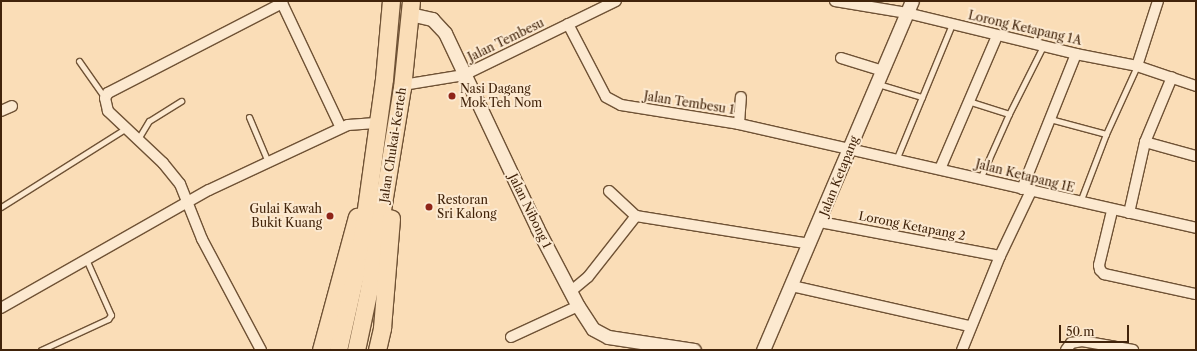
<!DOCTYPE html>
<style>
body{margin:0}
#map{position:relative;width:1197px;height:351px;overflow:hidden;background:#faddb7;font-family:"Libre Caslon Text",serif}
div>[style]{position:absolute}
.roads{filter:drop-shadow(1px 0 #6f5235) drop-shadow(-1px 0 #6f5235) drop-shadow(0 1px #6f5235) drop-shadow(0 -1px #6f5235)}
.service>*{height:5px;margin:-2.5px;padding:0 2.5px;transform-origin:2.5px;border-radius:2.5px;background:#fce9d0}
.minor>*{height:10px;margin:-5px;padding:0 5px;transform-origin:5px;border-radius:5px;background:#fce9d0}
.tertiary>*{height:13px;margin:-6.5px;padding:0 6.5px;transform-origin:6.5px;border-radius:6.5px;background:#fce9d0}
.trunk>*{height:17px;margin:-8.5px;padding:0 8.5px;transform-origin:8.5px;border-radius:8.5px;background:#faddb7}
.dots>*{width:11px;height:11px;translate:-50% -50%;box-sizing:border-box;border:2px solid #fce9d0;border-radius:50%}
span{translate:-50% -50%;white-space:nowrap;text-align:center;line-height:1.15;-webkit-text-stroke:4px #fce9d0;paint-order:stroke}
.street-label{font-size:12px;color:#41230a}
.poi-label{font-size:12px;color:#41230a}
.left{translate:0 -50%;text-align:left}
.right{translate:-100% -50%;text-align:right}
.frame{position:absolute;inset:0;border:2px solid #41230a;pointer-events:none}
.scale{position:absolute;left:1059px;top:325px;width:70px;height:18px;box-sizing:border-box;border:2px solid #41230a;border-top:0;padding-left:5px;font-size:12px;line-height:14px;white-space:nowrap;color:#41230a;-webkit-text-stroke:3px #fce9d0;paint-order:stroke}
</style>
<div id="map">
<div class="roads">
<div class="service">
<i style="left:79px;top:61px;width:45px;rotate:54.9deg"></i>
<i style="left:878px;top:84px;width:46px;rotate:16.5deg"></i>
<i style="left:968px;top:101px;width:43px;rotate:17.6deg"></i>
<i style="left:1009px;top:114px;width:76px;rotate:-63.4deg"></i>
<i style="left:249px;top:117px;width:49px;rotate:67.1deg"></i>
<i style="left:1050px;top:119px;width:58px;rotate:15deg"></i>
<i style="left:1106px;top:134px;width:75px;rotate:-65.5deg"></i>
<i style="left:138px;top:139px;width:21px;rotate:-59deg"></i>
<i style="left:149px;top:121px;width:38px;rotate:-32deg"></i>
<i style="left:896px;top:160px;width:142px;rotate:-67.6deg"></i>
<i style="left:980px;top:179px;width:71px;rotate:-66deg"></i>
<i style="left:1080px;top:202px;width:73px;rotate:-69.1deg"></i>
<i style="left:1px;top:207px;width:146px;rotate:-32.2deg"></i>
<i style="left:41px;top:350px;width:74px;rotate:-24.8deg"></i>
<i style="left:108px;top:319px;width:5px;rotate:-53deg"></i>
<i style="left:111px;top:315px;width:61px;rotate:-114.1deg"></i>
</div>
<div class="minor">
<i style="left:281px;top:1px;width:140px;rotate:64.7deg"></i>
<i style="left:835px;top:1px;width:73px;rotate:9.5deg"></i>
<i style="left:907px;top:13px;width:174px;rotate:13.6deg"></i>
<i style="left:1076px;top:54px;width:62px;rotate:11.1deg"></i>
<i style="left:1137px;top:66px;width:62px;rotate:18.7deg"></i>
<i style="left:568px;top:24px;width:82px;rotate:62.5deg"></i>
<i style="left:606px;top:97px;width:17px;rotate:28deg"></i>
<i style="left:621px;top:105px;width:120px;rotate:9.1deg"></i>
<i style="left:739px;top:124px;width:469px;rotate:12.8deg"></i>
<i style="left:841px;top:58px;width:44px;rotate:17.2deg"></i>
<i style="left:1137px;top:66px;width:68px;rotate:-72.1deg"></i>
<i style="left:403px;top:85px;width:62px;rotate:-9.3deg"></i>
<i style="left:464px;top:75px;width:169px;rotate:-26deg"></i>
<i style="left:1px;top:111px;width:12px;rotate:-24deg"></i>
<i style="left:739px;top:124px;width:27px;rotate:-86deg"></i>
<i style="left:1145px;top:142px;width:53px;rotate:15.4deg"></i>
<i style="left:940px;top:169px;width:145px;rotate:-66.8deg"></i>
<i style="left:1022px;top:189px;width:145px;rotate:-68.2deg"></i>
<i style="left:609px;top:191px;width:37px;rotate:43deg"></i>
<i style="left:1112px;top:211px;width:56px;rotate:103.5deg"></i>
<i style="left:1099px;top:265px;width:5px;rotate:79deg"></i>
<i style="left:1100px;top:270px;width:6px;rotate:45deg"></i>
<i style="left:1104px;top:274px;width:94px;rotate:12.3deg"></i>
<i style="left:1129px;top:213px;width:73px;rotate:-77.3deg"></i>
<i style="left:1145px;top:142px;width:70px;rotate:-67.4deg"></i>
<i style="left:636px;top:216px;width:176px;rotate:9.1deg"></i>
<i style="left:820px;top:222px;width:183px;rotate:10.7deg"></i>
<i style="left:792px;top:286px;width:182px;rotate:12.7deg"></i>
<i style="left:570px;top:292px;width:23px;rotate:-40deg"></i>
<i style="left:588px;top:277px;width:78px;rotate:-51.8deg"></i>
<i style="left:1px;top:308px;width:239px;rotate:-29.6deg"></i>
<i style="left:209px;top:190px;width:153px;rotate:-25.1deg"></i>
<i style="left:348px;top:125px;width:31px;rotate:-4deg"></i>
<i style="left:511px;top:337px;width:74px;rotate:-24.8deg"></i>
<i style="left:261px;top:350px;width:126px;rotate:-118deg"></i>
<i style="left:202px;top:239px;width:59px;rotate:-111.8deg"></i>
<i style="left:180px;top:184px;width:27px;rotate:-129deg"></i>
<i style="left:163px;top:163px;width:76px;rotate:-136.6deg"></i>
<i style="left:108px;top:111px;width:13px;rotate:-103deg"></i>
<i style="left:105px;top:98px;width:6px;rotate:-59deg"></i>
<i style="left:108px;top:93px;width:196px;rotate:-27.3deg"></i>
<i style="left:962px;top:350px;width:101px;rotate:-68deg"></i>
<i style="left:1000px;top:256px;width:72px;rotate:-64.5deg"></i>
<i style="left:1066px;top:350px;width:9px;rotate:-54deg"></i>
<i style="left:1071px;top:343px;width:11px;rotate:-10deg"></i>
<i style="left:1082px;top:341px;width:52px;rotate:10deg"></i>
</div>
<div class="tertiary">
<i style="left:410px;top:14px;width:23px;rotate:13deg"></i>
<i style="left:432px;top:19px;width:19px;rotate:47deg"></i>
<i style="left:445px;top:33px;width:216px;rotate:64.7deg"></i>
<i style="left:537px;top:228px;width:88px;rotate:62.3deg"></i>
<i style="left:578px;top:306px;width:27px;rotate:57deg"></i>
<i style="left:593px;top:329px;width:17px;rotate:28deg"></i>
<i style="left:608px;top:337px;width:87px;rotate:8.6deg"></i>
<i style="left:763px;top:350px;width:379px;rotate:-66.9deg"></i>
</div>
<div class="trunk">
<i style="left:321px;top:350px;width:138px;rotate:-74.9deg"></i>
<i style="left:338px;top:350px;width:100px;rotate:-77.3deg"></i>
<i style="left:360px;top:252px;width:175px;rotate:-82.1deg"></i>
<i style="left:384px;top:79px;width:78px;rotate:-84.9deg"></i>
<i style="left:356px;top:350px;width:62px;rotate:-78deg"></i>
<i style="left:369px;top:289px;width:204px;rotate:-80.7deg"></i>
<i style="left:402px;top:88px;width:87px;rotate:-84.1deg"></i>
<i style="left:377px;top:350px;width:23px;rotate:-77deg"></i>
<i style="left:382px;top:328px;width:110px;rotate:-85.3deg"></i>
</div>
</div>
<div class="dots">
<i style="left:452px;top:96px;background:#8f2418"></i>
<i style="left:429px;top:207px;background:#8f2418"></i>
<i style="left:330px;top:216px;background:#8f2418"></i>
</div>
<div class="street-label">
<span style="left:1025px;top:28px;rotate:13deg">Lorong Ketapang 1A</span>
<span style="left:506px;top:40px;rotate:-26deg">Jalan Tembesu</span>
<span style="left:689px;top:103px;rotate:9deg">Jalan Tembesu 1</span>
<span style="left:393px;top:145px;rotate:-81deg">Jalan Chukai-Kerteh</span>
<span style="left:839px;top:176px;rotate:-68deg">Jalan Ketapang</span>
<span style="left:1025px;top:176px;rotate:14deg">Jalan Ketapang 1E</span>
<span style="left:530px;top:211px;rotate:64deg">Jalan Nibong 1</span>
<span style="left:912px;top:226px;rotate:11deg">Lorong Ketapang 2</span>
</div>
<div class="poi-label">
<span class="left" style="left:460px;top:96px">Nasi Dagang<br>Mok Teh Nom</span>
<span class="left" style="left:437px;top:207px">Restoran<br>Sri Kalong</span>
<span class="right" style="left:322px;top:216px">Gulai Kawah<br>Bukit Kuang</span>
</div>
<div class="frame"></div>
<div class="scale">50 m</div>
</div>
